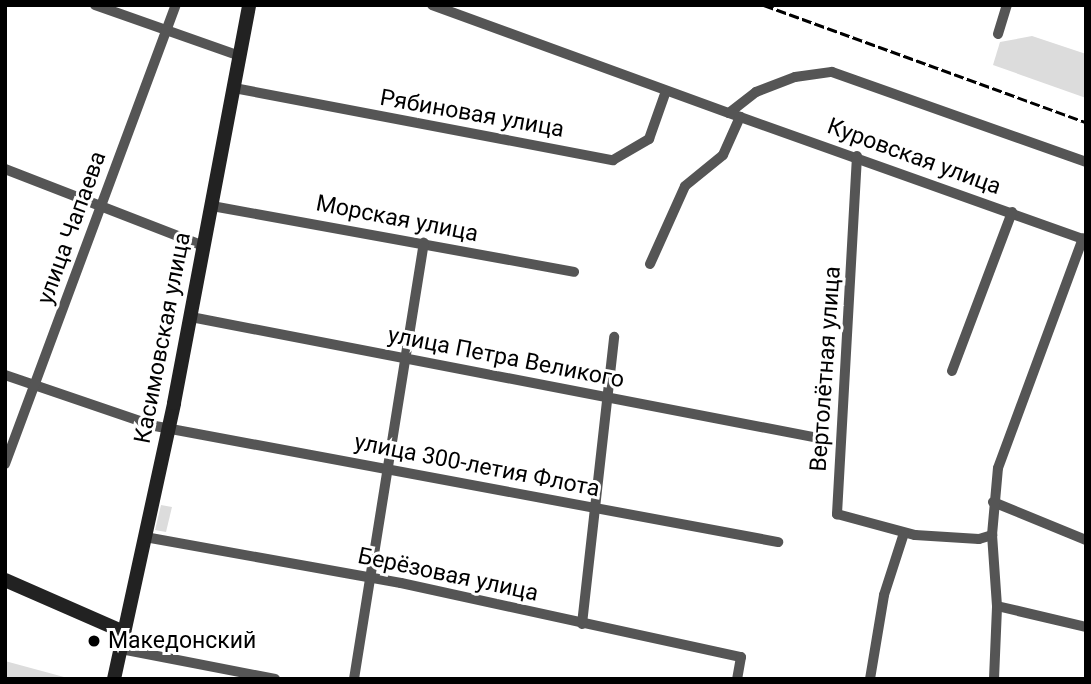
<!DOCTYPE html>
<meta charset="utf-8">
<style>
body{margin:0}
#map{position:relative;width:1091px;height:684px;overflow:hidden;background:#fff;font-family:Roboto,sans-serif}
div>[style]{position:absolute}
.green>*{inset:0;background:#dcdcdc}
.street>*{height:10px;margin:-5px;padding:0 5px;transform-origin:5px;border-radius:5px;background:#555}
.secondary>*{height:14px;margin:-7px;padding:0 7px;transform-origin:7px;border-radius:7px;background:#222}
.rail>*{height:2.5px;margin-top:-1.25px;transform-origin:0;background:repeating-linear-gradient(90deg,#000 0 10px,transparent 0 13.5px)}
.dots>*{width:19px;height:19px;translate:-50% -50%;box-sizing:border-box;border:4px solid #fff;border-radius:50%}
span{translate:-50% -50%;white-space:nowrap;text-align:center;line-height:1.15;-webkit-text-stroke:6px #fff;paint-order:stroke}
.street-label{font-size:23px;color:#000}
.poi-label{font-size:23px;color:#000}
.left{translate:0 -50%;text-align:left}
.frame{position:absolute;inset:0;border:7px solid #000;pointer-events:none}
</style>
<div id="map">
<div class="green">
<i style="clip-path:polygon(1032px 36px,1086px 54px,1086px 98px,993px 65px,1000px 42px)"></i>
<i style="clip-path:polygon(161px 505px,172px 507px,166px 532px,155px 530px)"></i>
<i style="clip-path:polygon(5px 661px,64px 677px,90px 679px,5px 679px)"></i>
</div>
<div class="street">
<i style="left:95px;top:5px;width:154px;rotate:19.4deg"></i>
<i style="left:432px;top:5px;width:316px;rotate:20deg"></i>
<i style="left:729px;top:113px;width:34px;rotate:-38deg"></i>
<i style="left:756px;top:92px;width:42px;rotate:-21deg"></i>
<i style="left:795px;top:77px;width:37px;rotate:-8deg"></i>
<i style="left:832px;top:72px;width:269px;rotate:19.5deg"></i>
<i style="left:998px;top:34px;width:30px;rotate:-73deg"></i>
<i style="left:234px;top:88px;width:386px;rotate:10.8deg"></i>
<i style="left:613px;top:160px;width:42px;rotate:-30.3deg"></i>
<i style="left:649px;top:139px;width:51px;rotate:-70.5deg"></i>
<i style="left:729px;top:113px;width:379px;rotate:19.6deg"></i>
<i style="left:857px;top:156px;width:359px;rotate:93.2deg"></i>
<i style="left:837px;top:514px;width:81px;rotate:15.1deg"></i>
<i style="left:915px;top:535px;width:64px;rotate:3.6deg"></i>
<i style="left:979px;top:539px;width:14px;rotate:-17deg"></i>
<i style="left:5px;top:169px;width:213px;rotate:21.2deg"></i>
<i style="left:212px;top:206px;width:368px;rotate:10.3deg"></i>
<i style="left:650px;top:264px;width:85px;rotate:-65.8deg"></i>
<i style="left:685px;top:186px;width:49px;rotate:-39.2deg"></i>
<i style="left:723px;top:155px;width:42px;rotate:-65.9deg"></i>
<i style="left:191px;top:317px;width:633px;rotate:10.92deg"></i>
<i style="left:952px;top:371px;width:170px;rotate:-69.3deg"></i>
<i style="left:5px;top:375px;width:158px;rotate:18.8deg"></i>
<i style="left:155px;top:426px;width:634px;rotate:10.55deg"></i>
<i style="left:5px;top:464px;width:490px;rotate:-69.6deg"></i>
<i style="left:993px;top:502px;width:100px;rotate:22.2deg"></i>
<i style="left:145px;top:537px;width:260px;rotate:10.2deg"></i>
<i style="left:401px;top:583px;width:348px;rotate:12.3deg"></i>
<i style="left:741px;top:657px;width:22px;rotate:100deg"></i>
<i style="left:997px;top:606px;width:91px;rotate:13.3deg"></i>
<i style="left:582px;top:624px;width:289px;rotate:-83.6deg"></i>
<i style="left:121px;top:649px;width:157px;rotate:11deg"></i>
<i style="left:354px;top:679px;width:442px;rotate:-80.9deg"></i>
<i style="left:870px;top:679px;width:85px;rotate:-80.5deg"></i>
<i style="left:884px;top:595px;width:65px;rotate:-72.1deg"></i>
<i style="left:994px;top:679px;width:73px;rotate:-87.6deg"></i>
<i style="left:997px;top:606px;width:71px;rotate:-94deg"></i>
<i style="left:992px;top:535px;width:67px;rotate:-84.9deg"></i>
<i style="left:998px;top:468px;width:245px;rotate:-69.7deg"></i>
</div>
<div class="secondary">
<i style="left:5px;top:580px;width:130px;rotate:23.6deg"></i>
<i style="left:114px;top:679px;width:282px;rotate:-77.7deg"></i>
<i style="left:174px;top:403px;width:405px;rotate:-79.3deg"></i>
</div>
<div class="rail">
<i style="left:764px;top:5px;width:343px;rotate:20deg"></i>
</div>
<div class="dots">
<i style="left:94px;top:641px;background:#000"></i>
</div>
<div class="street-label">
<span style="left:472px;top:114px;rotate:10deg">Рябиновая улица</span>
<span style="left:914px;top:157px;rotate:20deg">Куровская улица</span>
<span style="left:397px;top:219px;rotate:11deg">Морская улица</span>
<span style="left:72px;top:228px;rotate:-70deg">улица Чапаева</span>
<span style="left:163px;top:338px;rotate:-79deg">Касимовская улица</span>
<span style="left:506px;top:358px;rotate:11deg">улица Петра Великого</span>
<span style="left:826px;top:369px;rotate:-86deg">Вертолётная улица</span>
<span style="left:477px;top:466px;rotate:11deg">улица 300-летия Флота</span>
<span style="left:448px;top:575px;rotate:12deg">Берёзовая улица</span>
</div>
<div class="poi-label">
<span class="left" style="left:108px;top:641px">Македонский</span>
</div>
<div class="frame"></div>
</div>
